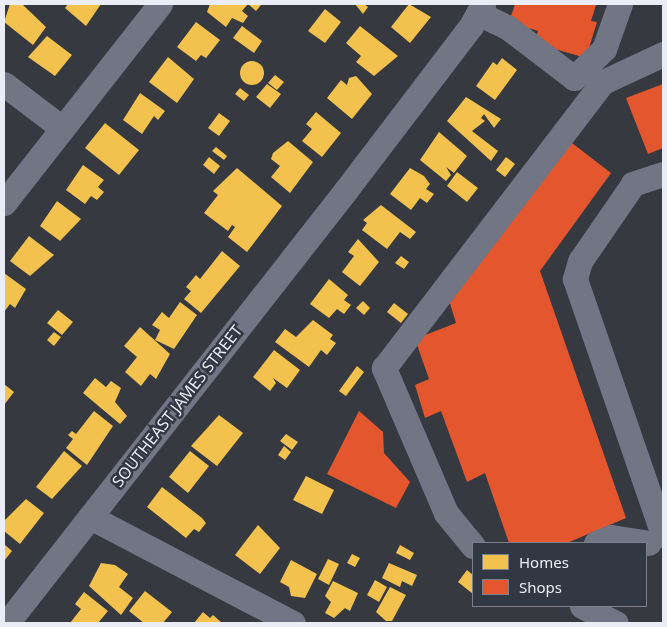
<!DOCTYPE html>
<style>
body{margin:0}
#map{position:relative;width:667px;height:627px;overflow:hidden;background:#363940;font-family:"Noto Sans",sans-serif}
div>[style]{position:absolute}
.homes>*{inset:0;background:#f2c14e}
.round{border-radius:50%}
.shops>*{inset:0;background:#e4572e}
.minor>*{height:25px;margin:-12.5px;padding:0 12.5px;transform-origin:12.5px;border-radius:12.5px;background:#727583}
span{translate:-50% -50%;white-space:nowrap;text-align:center;line-height:1.15;-webkit-text-stroke:5px #323744;paint-order:stroke}
.street-label{font-size:16px;color:#eaedf6}
.frame{position:absolute;inset:0;border:5px solid #eaedf6;pointer-events:none}
.legend{position:absolute;left:472px;top:542px;width:175px;height:65px;box-sizing:border-box;background:#323744;border:1px solid #7c808b;margin:0;padding:6px 9px;list-style:none;font-size:15px;color:#eaedf6}
.legend li{display:flex;align-items:center;gap:10px;height:25px}
.legend b{width:25px;border:1px solid #7c808b}
</style>
<div id="map">
<div class="homes">
<i style="clip-path:polygon(10px 4px,22px 4px,46px 27px,33px 45px,4px 22px)"></i>
<i style="clip-path:polygon(68px 4px,101px 4px,86px 26px,65px 8px)"></i>
<i style="clip-path:polygon(210px 4px,260px 4px,261px 5px,256px 11px,248px 4px,242px 11px,248px 16px,243px 23px,232px 18px,226px 27px,207px 12px)"></i>
<i style="clip-path:polygon(355px 4px,364px 4px,368px 7px,363px 14px)"></i>
<i style="clip-path:polygon(409px 4px,431px 17px,410px 43px,391px 27px)"></i>
<i style="clip-path:polygon(325px 9px,341px 22px,325px 43px,308px 31px)"></i>
<i style="clip-path:polygon(196px 22px,220px 40px,206px 58px,201px 55px,196px 61px,177px 47px)"></i>
<i style="clip-path:polygon(242px 26px,262px 41px,254px 53px,233px 38px)"></i>
<i style="clip-path:polygon(360px 26px,398px 56px,374px 76px,356px 62px,361px 56px,346px 43px)"></i>
<i style="clip-path:polygon(47px 36px,72px 55px,55px 76px,28px 57px)"></i>
<i style="clip-path:polygon(168px 57px,194px 79px,177px 103px,149px 82px)"></i>
<i style="clip-path:polygon(502px 58px,517px 70px,495px 100px,476px 86px,493px 62px,497px 65px)"></i>
<i class="round" style="left:240px;top:61px;width:24px;height:24px"></i>
<i style="clip-path:polygon(275px 75px,284px 82px,277px 90px,268px 83px)"></i>
<i style="clip-path:polygon(356px 76px,372px 94px,352px 119px,327px 98px,341px 80px,347px 85px,349px 78px)"></i>
<i style="clip-path:polygon(267px 84px,281px 94px,270px 108px,256px 97px)"></i>
<i style="clip-path:polygon(240px 88px,249px 95px,244px 101px,235px 94px)"></i>
<i style="clip-path:polygon(140px 93px,165px 111px,158px 120px,154px 116px,142px 134px,123px 120px)"></i>
<i style="clip-path:polygon(466px 97px,501px 119px,494px 128px,484px 114px,481px 118px,485px 121px,472px 131px,498px 151px,491px 161px,447px 121px)"></i>
<i style="clip-path:polygon(316px 112px,341px 133px,322px 157px,302px 141px,312px 129px,306px 124px)"></i>
<i style="clip-path:polygon(219px 113px,230px 121px,219px 136px,208px 128px)"></i>
<i style="clip-path:polygon(105px 123px,139px 150px,119px 175px,85px 148px)"></i>
<i style="clip-path:polygon(439px 132px,467px 156px,454px 173px,446px 167px,451px 175px,446px 181px,420px 160px)"></i>
<i style="clip-path:polygon(288px 141px,313px 162px,290px 193px,271px 177px,280px 166px,271px 159px,273px 153px)"></i>
<i style="clip-path:polygon(216px 147px,227px 156px,224px 160px,212px 151px)"></i>
<i style="clip-path:polygon(209px 157px,220px 166px,214px 174px,203px 165px)"></i>
<i style="clip-path:polygon(506px 157px,515px 164px,505px 177px,496px 170px)"></i>
<i style="clip-path:polygon(83px 165px,104px 180px,98px 187px,104px 192px,97px 200px,91px 196px,85px 204px,66px 190px)"></i>
<i style="clip-path:polygon(237px 168px,282px 206px,247px 252px,228px 237px,235px 227px,232px 225px,228px 231px,204px 213px,218px 195px,213px 191px)"></i>
<i style="clip-path:polygon(410px 168px,424px 176px,430px 184px,426px 189px,434px 194px,427px 203px,420px 198px,411px 210px,390px 194px)"></i>
<i style="clip-path:polygon(457px 172px,478px 188px,467px 202px,447px 186px)"></i>
<i style="clip-path:polygon(57px 201px,81px 219px,60px 241px,40px 226px)"></i>
<i style="clip-path:polygon(381px 205px,416px 232px,410px 239px,400px 232px,387px 249px,362px 230px,367px 223px,363px 220px)"></i>
<i style="clip-path:polygon(29px 236px,54px 255px,30px 276px,10px 261px)"></i>
<i style="clip-path:polygon(358px 239px,379px 262px,360px 286px,342px 272px,354px 256px,348px 252px)"></i>
<i style="clip-path:polygon(222px 251px,240px 266px,201px 313px,184px 299px,191px 291px,186px 287px,196px 275px,200px 279px)"></i>
<i style="clip-path:polygon(401px 256px,409px 262px,404px 269px,395px 263px)"></i>
<i style="clip-path:polygon(4px 273px,26px 289px,15px 308px,10px 304px,4px 312px)"></i>
<i style="clip-path:polygon(329px 279px,348px 295px,344px 300px,351px 305px,344px 314px,337px 309px,329px 318px,310px 304px)"></i>
<i style="clip-path:polygon(363px 301px,370px 308px,364px 315px,356px 308px)"></i>
<i style="clip-path:polygon(180px 302px,197px 315px,174px 349px,155px 340px,160px 330px,152px 325px,162px 312px,169px 318px)"></i>
<i style="clip-path:polygon(394px 303px,408px 314px,401px 323px,387px 312px)"></i>
<i style="clip-path:polygon(58px 310px,73px 322px,62px 335px,47px 323px)"></i>
<i style="clip-path:polygon(313px 320px,333px 335px,330px 339px,336px 343px,327px 355px,321px 350px,309px 367px,275px 342px,285px 329px,296px 337px)"></i>
<i style="clip-path:polygon(140px 327px,170px 354px,156px 379px,150px 374px,141px 386px,125px 372px,137px 357px,124px 346px)"></i>
<i style="clip-path:polygon(54px 332px,61px 337px,54px 346px,47px 340px)"></i>
<i style="clip-path:polygon(274px 350px,300px 370px,287px 388px,273px 378px,276px 383px,270px 391px,253px 377px)"></i>
<i style="clip-path:polygon(357px 366px,364px 372px,346px 396px,339px 391px)"></i>
<i style="clip-path:polygon(95px 378px,106px 387px,111px 381px,121px 388px,115px 402px,127px 416px,120px 424px,83px 393px)"></i>
<i style="clip-path:polygon(4px 384px,14px 392px,4px 405px)"></i>
<i style="clip-path:polygon(94px 411px,113px 426px,87px 465px,66px 448px,73px 439px,68px 435px,72px 431px,76px 434px)"></i>
<i style="clip-path:polygon(219px 415px,243px 433px,217px 466px,191px 446px)"></i>
<i style="clip-path:polygon(286px 434px,298px 442px,292px 450px,280px 441px)"></i>
<i style="clip-path:polygon(284px 446px,291px 452px,285px 460px,278px 455px)"></i>
<i style="clip-path:polygon(64px 451px,82px 466px,52px 499px,36px 487px)"></i>
<i style="clip-path:polygon(190px 451px,209px 466px,188px 493px,169px 477px)"></i>
<i style="clip-path:polygon(306px 476px,334px 490px,322px 514px,293px 500px)"></i>
<i style="clip-path:polygon(162px 487px,202px 518px,206px 523px,199px 532px,194px 529px,186px 538px,147px 507px)"></i>
<i style="clip-path:polygon(26px 499px,44px 513px,20px 544px,4px 531px,4px 521px)"></i>
<i style="clip-path:polygon(258px 525px,280px 548px,260px 574px,235px 555px)"></i>
<i style="clip-path:polygon(4px 544px,12px 551px,4px 561px)"></i>
<i style="clip-path:polygon(400px 545px,414px 553px,410px 560px,396px 553px)"></i>
<i style="clip-path:polygon(352px 554px,360px 558px,355px 567px,347px 563px)"></i>
<i style="clip-path:polygon(328px 559px,339px 564px,329px 585px,318px 579px)"></i>
<i style="clip-path:polygon(291px 560px,317px 574px,305px 598px,291px 596px,289px 587px,280px 582px)"></i>
<i style="clip-path:polygon(101px 563px,115px 565px,128px 574px,119px 587px,133px 598px,121px 615px,89px 586px)"></i>
<i style="clip-path:polygon(389px 563px,417px 575px,412px 586px,402px 581px,400px 587px,382px 578px)"></i>
<i style="clip-path:polygon(467px 570px,473px 575px,473px 594px,458px 582px)"></i>
<i style="clip-path:polygon(375px 580px,387px 587px,379px 602px,367px 595px)"></i>
<i style="clip-path:polygon(333px 581px,358px 593px,350px 611px,345px 608px,334px 618px,325px 613px,331px 602px,325px 596px)"></i>
<i style="clip-path:polygon(390px 587px,406px 595px,392px 621px,386px 621px,376px 612px)"></i>
<i style="clip-path:polygon(145px 591px,172px 612px,163px 623px,144px 623px,129px 611px)"></i>
<i style="clip-path:polygon(84px 592px,108px 611px,98px 623px,70px 623px,81px 609px,75px 604px)"></i>
<i style="clip-path:polygon(203px 612px,210px 618px,213px 615px,221px 622px,194px 623px)"></i>
</div>
<div class="shops">
<i style="clip-path:polygon(515px 4px,596px 5px,591px 21px,597px 22px,586px 58px,534px 43px,538px 31px,509px 22px)"></i>
<i style="clip-path:polygon(663px 84px,663px 148px,648px 154px,626px 98px)"></i>
<i style="clip-path:polygon(568px 140px,611px 173px,540px 271px,626px 518px,567px 543px,509px 543px,485px 473px,467px 482px,441px 411px,425px 418px,415px 385px,429px 379px,415px 339px,456px 323px,448px 297px)"></i>
<i style="clip-path:polygon(359px 411px,383px 432px,384px 453px,410px 482px,396px 508px,327px 474px)"></i>
</div>
<div class="minor">
<i style="left:478px;top:13px;width:32px;rotate:26deg"></i>
<i style="left:507px;top:27px;width:84px;rotate:37.3deg"></i>
<i style="left:574px;top:78px;width:42px;rotate:-44deg"></i>
<i style="left:604px;top:49px;width:48px;rotate:-70.4deg"></i>
<i style="left:4px;top:84px;width:73px;rotate:37.2deg"></i>
<i style="left:663px;top:174px;width:32px;rotate:162deg"></i>
<i style="left:633px;top:184px;width:93px;rotate:124.5deg"></i>
<i style="left:580px;top:261px;width:19px;rotate:106deg"></i>
<i style="left:575px;top:279px;width:271px;rotate:71deg"></i>
<i style="left:4px;top:203px;width:253px;rotate:-51.9deg"></i>
<i style="left:90px;top:517px;width:229px;rotate:27.6deg"></i>
<i style="left:596px;top:543px;width:16px;rotate:-22deg"></i>
<i style="left:611px;top:537px;width:38px;rotate:9deg"></i>
<i style="left:473px;top:546px;width:43px;rotate:-129.3deg"></i>
<i style="left:446px;top:513px;width:158px;rotate:-113.2deg"></i>
<i style="left:384px;top:368px;width:360px;rotate:-52.6deg"></i>
<i style="left:603px;top:82px;width:66px;rotate:-25deg"></i>
<i style="left:582px;top:606px;width:38px;rotate:27deg"></i>
<i style="left:7px;top:623px;width:550px;rotate:-51.94deg"></i>
<i style="left:346px;top:190px;width:206px;rotate:-52.7deg"></i>
<i style="left:471px;top:26px;width:25px;rotate:-61deg"></i>
</div>
<div class="street-label">
<span style="left:177px;top:406px;rotate:-52deg">SOUTHEAST JAMES STREET</span>
</div>
<div class="frame"></div>
<ul class="legend">
<li><b style="height:14px;background:#f2c14e"></b>Homes</li>
<li><b style="height:14px;background:#e4572e"></b>Shops</li>
</ul>
</div>
